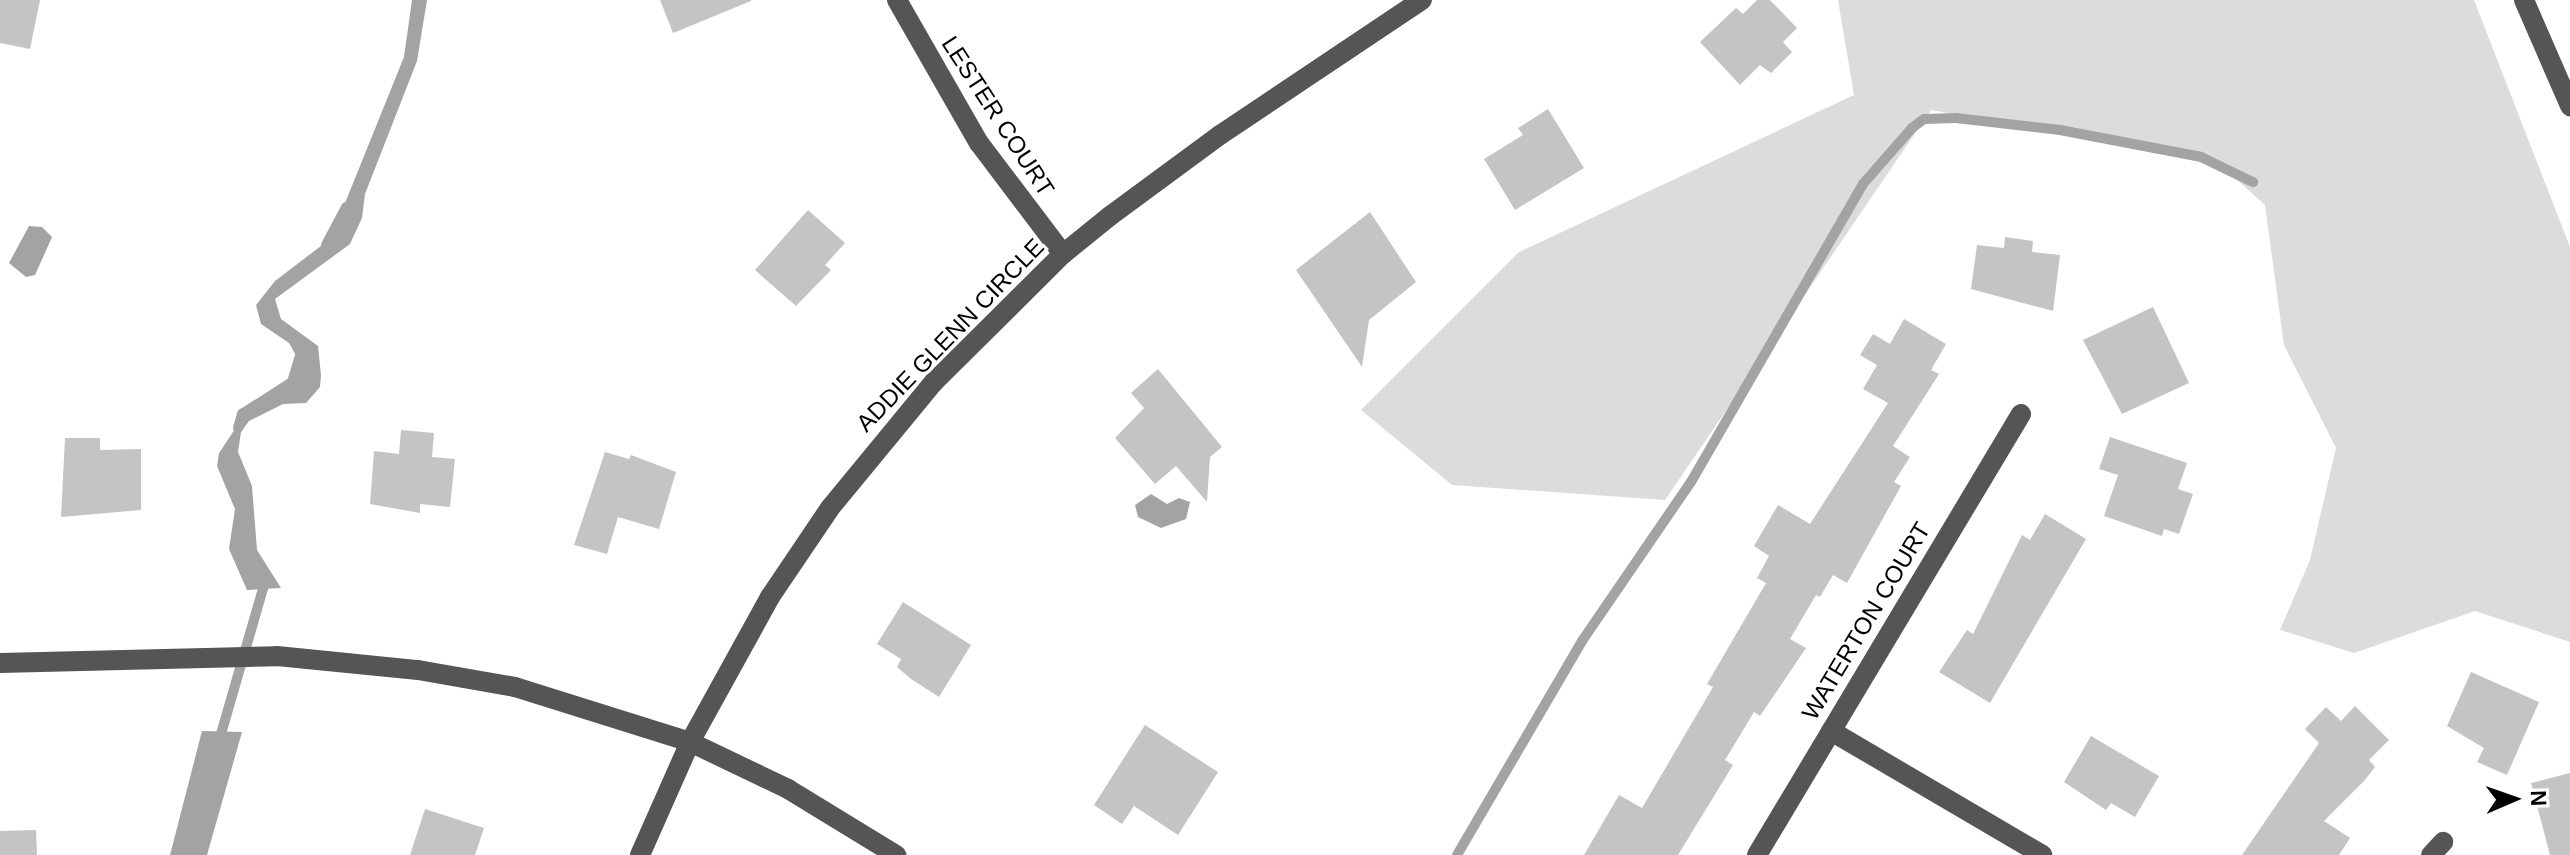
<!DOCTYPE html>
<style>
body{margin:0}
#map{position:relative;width:2570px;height:855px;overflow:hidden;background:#fff;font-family:Arial,sans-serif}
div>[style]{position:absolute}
.green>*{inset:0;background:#dcdcdc}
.water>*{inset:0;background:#a3a3a3}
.stream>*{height:10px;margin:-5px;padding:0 5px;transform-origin:5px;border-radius:5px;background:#a3a3a3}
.building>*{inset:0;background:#c4c4c4}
.minor>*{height:20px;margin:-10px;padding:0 10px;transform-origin:10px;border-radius:10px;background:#555}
span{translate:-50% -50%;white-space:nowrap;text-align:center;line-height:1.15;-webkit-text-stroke:6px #fff;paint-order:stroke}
.street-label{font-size:24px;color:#000}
.north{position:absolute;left:2474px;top:759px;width:80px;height:80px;-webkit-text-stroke:6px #fff;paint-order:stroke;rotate:88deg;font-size:22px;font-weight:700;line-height:32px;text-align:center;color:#000}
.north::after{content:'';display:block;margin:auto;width:28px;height:36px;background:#000;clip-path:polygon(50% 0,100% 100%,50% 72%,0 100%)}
</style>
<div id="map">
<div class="green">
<i style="clip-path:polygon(1838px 0,2474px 0,2570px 247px,2570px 642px,2475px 611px,2354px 653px,2280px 630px,2310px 560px,2336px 448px,2284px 345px,2265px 205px,2213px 158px,1931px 110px,1665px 500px,1452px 485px,1361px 410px,1519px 252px,1854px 95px)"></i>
</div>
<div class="water">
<i style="clip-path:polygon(412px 0,427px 0,417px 61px,365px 194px,362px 218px,350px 244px,275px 299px,281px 319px,318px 346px,321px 375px,320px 387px,306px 403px,283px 404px,249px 421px,241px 432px,238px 452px,252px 486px,257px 550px,281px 588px,247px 590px,229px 549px,235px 509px,217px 466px,219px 453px,249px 408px,289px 388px,302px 366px,289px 343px,261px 324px,256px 305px,275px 281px,334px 236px,343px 222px,343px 208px,404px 57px)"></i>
<i style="clip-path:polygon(29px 226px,42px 227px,52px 237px,35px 275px,26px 277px,9px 263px)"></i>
<i style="clip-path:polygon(1151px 494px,1167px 504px,1179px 498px,1190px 502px,1186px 519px,1161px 528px,1138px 517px,1135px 505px)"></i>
<i style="clip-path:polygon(202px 731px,242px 732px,207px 855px,170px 855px)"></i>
</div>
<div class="stream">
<i style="left:326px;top:245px;width:43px;rotate:-62.2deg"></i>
<i style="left:238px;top:428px;width:15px;rotate:-74deg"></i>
<i style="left:242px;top:414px;width:59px;rotate:-32.6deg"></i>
<i style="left:292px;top:382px;width:34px;rotate:-73deg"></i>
<i style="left:219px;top:741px;width:158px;rotate:-73.9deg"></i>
<i style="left:263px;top:589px;width:13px;rotate:-117deg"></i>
<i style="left:1457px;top:855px;width:248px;rotate:-59.7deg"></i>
<i style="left:1582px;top:641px;width:193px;rotate:-55.6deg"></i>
<i style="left:1691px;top:482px;width:344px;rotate:-60deg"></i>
<i style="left:1863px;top:184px;width:74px;rotate:-48.8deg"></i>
<i style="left:1912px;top:128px;width:15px;rotate:-37deg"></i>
<i style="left:1924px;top:119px;width:32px;rotate:-2deg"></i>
<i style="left:1956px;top:118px;width:105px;rotate:6.6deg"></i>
<i style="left:2060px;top:130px;width:144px;rotate:10.8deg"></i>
<i style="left:2201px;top:157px;width:58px;rotate:25.7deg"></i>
</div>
<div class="building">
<i style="clip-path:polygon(0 0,40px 0,30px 49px,0 43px)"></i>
<i style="clip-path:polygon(660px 0,751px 0,751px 1px,673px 33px)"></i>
<i style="clip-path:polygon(1757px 0,1770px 0,1797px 28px,1783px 42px,1792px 52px,1771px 73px,1760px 65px,1740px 85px,1700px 42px,1736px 8px,1743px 14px)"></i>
<i style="clip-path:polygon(1548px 109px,1584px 168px,1515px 210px,1484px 159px,1523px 135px,1518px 128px)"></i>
<i style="clip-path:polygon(808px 210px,845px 243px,825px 265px,831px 270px,796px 306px,755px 270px)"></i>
<i style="clip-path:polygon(1370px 212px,1416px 282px,1369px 320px,1362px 367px,1296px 270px)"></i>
<i style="clip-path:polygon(2005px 237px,2033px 241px,2032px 252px,2060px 255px,2053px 311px,1971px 289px,1977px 245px,2004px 248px)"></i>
<i style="clip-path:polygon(2153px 307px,2189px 383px,2122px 414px,2083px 340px)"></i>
<i style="clip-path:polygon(1904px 319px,1946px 344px,1931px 370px,1939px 374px,1893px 446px,1910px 457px,1894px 482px,1901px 486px,1847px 583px,1833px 575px,1820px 597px,1816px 595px,1790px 639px,1806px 648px,1760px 716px,1754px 712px,1725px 760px,1733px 765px,1678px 855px,1584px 855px,1619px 795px,1642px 808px,1713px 687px,1707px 684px,1766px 583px,1757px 578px,1769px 556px,1754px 546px,1778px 505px,1810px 524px,1888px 403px,1863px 389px,1877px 365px,1860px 355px,1873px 334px,1890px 344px)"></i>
<i style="clip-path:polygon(1158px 369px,1222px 447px,1210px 457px,1207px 502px,1176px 466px,1155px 484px,1115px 438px,1144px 408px,1131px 393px)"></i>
<i style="clip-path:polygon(401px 430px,434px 433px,432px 457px,455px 459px,450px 507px,420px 504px,420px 513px,370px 504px,374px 451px,399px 454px)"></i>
<i style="clip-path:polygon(2110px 437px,2187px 463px,2178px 489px,2193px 494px,2179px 534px,2164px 529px,2162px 536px,2104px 516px,2118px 475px,2099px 469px)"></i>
<i style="clip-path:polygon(65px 438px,100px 438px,100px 450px,141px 449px,141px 510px,61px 517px)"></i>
<i style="clip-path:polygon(605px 452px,629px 459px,631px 455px,676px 472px,659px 529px,618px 517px,607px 554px,574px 545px)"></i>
<i style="clip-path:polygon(2045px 514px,2086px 539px,1990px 703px,1939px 672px,1967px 630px,1973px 634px,2022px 535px,2030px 540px)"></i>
<i style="clip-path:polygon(903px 602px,971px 645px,939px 697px,911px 679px,897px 667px,901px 659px,877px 644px)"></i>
<i style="clip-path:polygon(2471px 672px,2539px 702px,2507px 775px,2477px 762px,2484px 748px,2447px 726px)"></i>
<i style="clip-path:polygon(2355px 706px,2389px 740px,2369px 760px,2375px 767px,2364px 781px,2324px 821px,2350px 838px,2339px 855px,2242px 855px,2319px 743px,2305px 729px,2326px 707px,2341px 721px)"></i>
<i style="clip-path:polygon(1145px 725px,1218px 772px,1178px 835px,1134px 806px,1122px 824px,1094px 805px)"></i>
<i style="clip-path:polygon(2091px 736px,2159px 776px,2135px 817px,2111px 803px,2106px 810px,2064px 782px)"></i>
<i style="clip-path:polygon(2570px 773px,2570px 855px,2550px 855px,2531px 783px)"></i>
<i style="clip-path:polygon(425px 809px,484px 828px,475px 855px,410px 855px)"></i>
<i style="clip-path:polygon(36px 830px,37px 855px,0 855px,0 831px)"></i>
</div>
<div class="minor">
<i style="left:897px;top:0;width:165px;rotate:60.2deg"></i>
<i style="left:979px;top:143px;width:139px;rotate:52.9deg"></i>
<i style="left:2524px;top:0;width:116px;rotate:66.5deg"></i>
<i style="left:0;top:663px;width:277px;rotate:-1.4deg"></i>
<i style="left:277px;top:656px;width:142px;rotate:5.7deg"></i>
<i style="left:418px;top:670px;width:98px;rotate:9.9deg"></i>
<i style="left:515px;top:687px;width:183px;rotate:17.4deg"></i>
<i style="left:690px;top:742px;width:109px;rotate:25.6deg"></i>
<i style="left:788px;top:789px;width:127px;rotate:31.4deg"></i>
<i style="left:1831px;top:731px;width:245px;rotate:30.4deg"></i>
<i style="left:640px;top:855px;width:124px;rotate:-66.1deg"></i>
<i style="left:690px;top:742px;width:166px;rotate:-61.1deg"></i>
<i style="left:770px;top:597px;width:107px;rotate:-56deg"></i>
<i style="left:830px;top:508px;width:163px;rotate:-50.5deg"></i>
<i style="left:934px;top:382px;width:182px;rotate:-44.8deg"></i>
<i style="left:1063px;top:254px;width:60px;rotate:-39deg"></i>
<i style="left:1110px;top:216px;width:137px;rotate:-36.4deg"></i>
<i style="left:1220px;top:135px;width:243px;rotate:-33.8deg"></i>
<i style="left:1757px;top:855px;width:514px;rotate:-59.09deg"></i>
<i style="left:2431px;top:855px;width:18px;rotate:-47deg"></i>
</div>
<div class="street-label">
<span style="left:998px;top:116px;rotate:57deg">LESTER COURT</span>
<span style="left:950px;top:335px;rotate:-46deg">ADDIE GLENN CIRCLE</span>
<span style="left:1866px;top:621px;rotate:-59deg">WATERTON COURT</span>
</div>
<div class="north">N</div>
</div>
